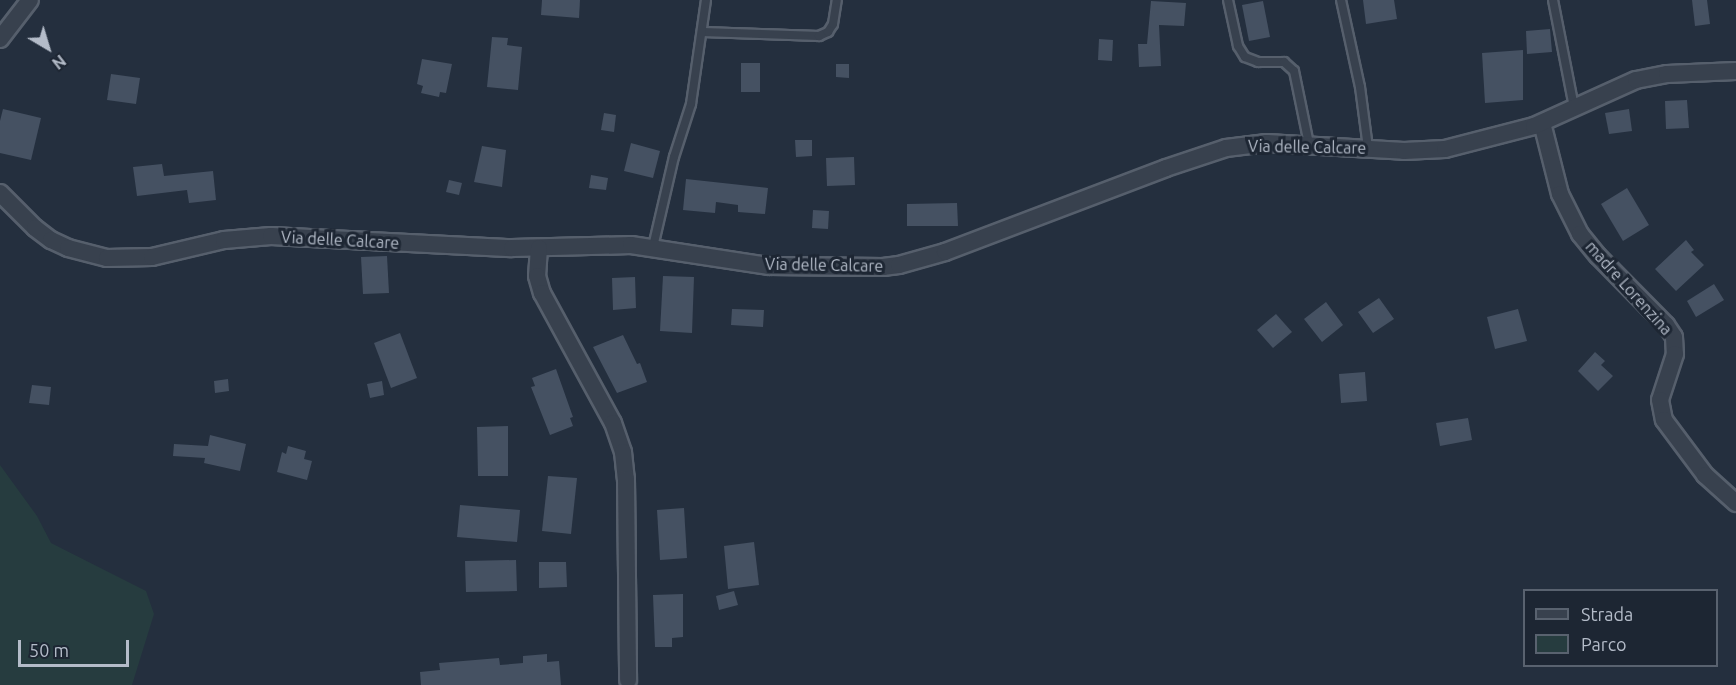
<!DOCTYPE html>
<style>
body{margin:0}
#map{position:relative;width:1736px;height:685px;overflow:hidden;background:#242f3e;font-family:Ubuntu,sans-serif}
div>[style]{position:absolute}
.green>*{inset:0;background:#263c3f}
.building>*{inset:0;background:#455162}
.roads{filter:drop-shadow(2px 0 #565f6c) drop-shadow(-2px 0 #565f6c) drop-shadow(0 2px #565f6c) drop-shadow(0 -2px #565f6c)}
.lane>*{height:8px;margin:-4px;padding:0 4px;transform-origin:4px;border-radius:4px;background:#38414e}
.street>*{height:16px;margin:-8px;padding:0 8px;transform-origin:8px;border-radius:8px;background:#38414e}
span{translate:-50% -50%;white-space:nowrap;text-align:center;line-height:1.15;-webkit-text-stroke:6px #1d2633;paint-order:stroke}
.street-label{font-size:16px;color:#b4bcc9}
.legend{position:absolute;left:1523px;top:589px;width:195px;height:78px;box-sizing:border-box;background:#1d2633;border:2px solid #59626f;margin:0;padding:8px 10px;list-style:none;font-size:18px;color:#b4bcc9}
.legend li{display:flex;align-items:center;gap:12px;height:30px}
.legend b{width:30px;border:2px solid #59626f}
.north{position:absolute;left:18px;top:18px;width:60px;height:60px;-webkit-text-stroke:4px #1d2633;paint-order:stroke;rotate:142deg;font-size:16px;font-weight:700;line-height:24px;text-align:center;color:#b4bcc9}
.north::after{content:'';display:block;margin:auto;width:21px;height:27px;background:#b4bcc9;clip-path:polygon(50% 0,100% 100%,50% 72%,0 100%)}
.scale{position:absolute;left:18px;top:640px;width:111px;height:27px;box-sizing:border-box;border:3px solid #b4bcc9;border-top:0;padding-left:8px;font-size:18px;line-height:21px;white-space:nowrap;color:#b4bcc9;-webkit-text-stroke:4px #1d2633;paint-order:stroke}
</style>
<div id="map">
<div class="green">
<i style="clip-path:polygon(0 465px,37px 516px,51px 543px,146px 591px,154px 614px,132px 685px,0 685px)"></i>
</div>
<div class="building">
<i style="clip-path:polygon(542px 0,580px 0,579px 18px,541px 15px)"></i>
<i style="clip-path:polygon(1363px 0,1394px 0,1397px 19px,1366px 24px)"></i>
<i style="clip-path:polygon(1692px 0,1707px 0,1710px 24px,1695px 26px)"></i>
<i style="clip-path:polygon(1151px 1px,1186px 3px,1184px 26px,1159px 25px,1161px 66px,1139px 67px,1138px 44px,1147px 44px)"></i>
<i style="clip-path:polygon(1263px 1px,1270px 37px,1249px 41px,1242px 5px)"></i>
<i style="clip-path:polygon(1550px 29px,1552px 52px,1527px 54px,1526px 31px)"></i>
<i style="clip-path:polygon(492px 37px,508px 38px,507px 45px,522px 47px,518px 90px,487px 87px)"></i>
<i style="clip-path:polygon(1099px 39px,1113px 40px,1112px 61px,1098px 60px)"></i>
<i style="clip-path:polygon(1523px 50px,1523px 100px,1485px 103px,1482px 53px)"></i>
<i style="clip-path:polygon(422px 59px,452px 64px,446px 93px,440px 92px,439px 97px,421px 93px,423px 86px,417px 84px)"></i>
<i style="clip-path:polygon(741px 63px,760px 63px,760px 92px,741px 92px)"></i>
<i style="clip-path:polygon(836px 64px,849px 64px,849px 78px,836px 77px)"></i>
<i style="clip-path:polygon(111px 74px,140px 78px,136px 104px,107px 100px)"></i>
<i style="clip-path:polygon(1687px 100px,1689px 128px,1666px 129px,1665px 101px)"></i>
<i style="clip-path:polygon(3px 109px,41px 118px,31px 160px,0 153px,0 121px)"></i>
<i style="clip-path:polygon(1629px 109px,1632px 131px,1609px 134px,1605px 113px)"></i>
<i style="clip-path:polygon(604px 113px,616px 115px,614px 132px,601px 130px)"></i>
<i style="clip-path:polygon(795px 140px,812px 140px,812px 156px,796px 157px)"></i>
<i style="clip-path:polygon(631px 143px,660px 151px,653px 178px,624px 171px)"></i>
<i style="clip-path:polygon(482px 146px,506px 150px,502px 187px,474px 182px)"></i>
<i style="clip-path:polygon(854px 157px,855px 185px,827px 186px,826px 158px)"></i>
<i style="clip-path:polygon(162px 164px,164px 176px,213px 171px,216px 200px,189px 203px,187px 190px,137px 196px,133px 167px)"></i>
<i style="clip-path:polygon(591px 175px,608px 178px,606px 190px,589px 188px)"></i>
<i style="clip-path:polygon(686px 179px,768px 188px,765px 214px,738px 212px,738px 205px,716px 202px,715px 213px,683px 210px)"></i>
<i style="clip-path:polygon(449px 180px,462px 183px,459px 195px,446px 192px)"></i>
<i style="clip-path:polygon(1627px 188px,1649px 225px,1623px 241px,1601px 204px)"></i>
<i style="clip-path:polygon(957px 203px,958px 226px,907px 226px,907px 204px)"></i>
<i style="clip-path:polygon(813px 210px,829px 211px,828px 229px,812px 228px)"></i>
<i style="clip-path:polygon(1686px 240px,1694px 250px,1691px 252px,1704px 265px,1676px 291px,1655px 269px)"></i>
<i style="clip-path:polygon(387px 256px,389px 293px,363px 294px,361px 257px)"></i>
<i style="clip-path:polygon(663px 276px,694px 277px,692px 333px,660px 331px)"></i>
<i style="clip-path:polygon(635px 277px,636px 308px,613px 310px,612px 278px)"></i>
<i style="clip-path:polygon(1714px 284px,1724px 300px,1696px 317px,1687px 301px)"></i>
<i style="clip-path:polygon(1379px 298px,1394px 319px,1373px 333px,1358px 312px)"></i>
<i style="clip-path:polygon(1326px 302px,1343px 325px,1322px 342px,1304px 319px)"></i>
<i style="clip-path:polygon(732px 309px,764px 310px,763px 327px,731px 325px)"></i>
<i style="clip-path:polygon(1518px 309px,1527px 341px,1495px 349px,1487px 317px)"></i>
<i style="clip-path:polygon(1276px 314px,1292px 332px,1273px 348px,1257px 330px)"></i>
<i style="clip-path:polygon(400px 333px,417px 378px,391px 388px,374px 343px)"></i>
<i style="clip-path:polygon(623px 335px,637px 364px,640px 363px,647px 382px,617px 393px,593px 347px)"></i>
<i style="clip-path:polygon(1595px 352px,1605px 361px,1601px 365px,1613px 376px,1598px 391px,1578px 371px)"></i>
<i style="clip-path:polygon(556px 369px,573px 417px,570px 418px,573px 426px,550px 435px,531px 387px,535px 386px,532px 378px)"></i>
<i style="clip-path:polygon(1365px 372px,1367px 401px,1341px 403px,1339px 374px)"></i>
<i style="clip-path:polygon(228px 379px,229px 391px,215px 393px,214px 381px)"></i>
<i style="clip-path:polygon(382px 381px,384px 395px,370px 398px,367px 384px)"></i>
<i style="clip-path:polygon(32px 385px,51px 387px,49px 405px,29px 403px)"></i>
<i style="clip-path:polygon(1468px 418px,1472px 440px,1440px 446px,1436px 423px)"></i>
<i style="clip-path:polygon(508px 426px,508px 476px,478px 476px,477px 427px)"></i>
<i style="clip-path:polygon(210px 435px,246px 444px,240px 471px,204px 463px,205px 458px,173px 456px,174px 444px,208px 446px)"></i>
<i style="clip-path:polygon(288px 446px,306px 451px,304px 459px,312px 461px,307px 480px,277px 472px,282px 452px,286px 454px)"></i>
<i style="clip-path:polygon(548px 476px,577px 478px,571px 534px,542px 531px)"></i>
<i style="clip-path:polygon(460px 505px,520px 510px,517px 542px,457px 537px)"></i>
<i style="clip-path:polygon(684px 508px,687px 558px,660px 560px,657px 510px)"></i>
<i style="clip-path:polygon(754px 542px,759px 585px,728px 589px,724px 546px)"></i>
<i style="clip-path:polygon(516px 560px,517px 591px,466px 592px,465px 561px)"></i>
<i style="clip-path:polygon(539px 562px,566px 562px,567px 587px,539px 588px)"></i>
<i style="clip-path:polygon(734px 591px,738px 605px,719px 610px,716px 596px)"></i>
<i style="clip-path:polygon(683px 594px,683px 637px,672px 638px,672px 647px,655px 647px,653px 595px)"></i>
<i style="clip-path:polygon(547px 654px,547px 662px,559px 661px,561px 685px,421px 685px,420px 672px,440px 670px,439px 663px,499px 658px,500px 665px,523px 663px,523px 656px)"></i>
</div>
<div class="roads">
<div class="lane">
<i style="left:1228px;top:0;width:47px;rotate:77.7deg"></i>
<i style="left:1238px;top:46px;width:13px;rotate:58deg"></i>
<i style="left:1245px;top:57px;width:14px;rotate:21deg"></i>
<i style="left:1258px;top:62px;width:26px"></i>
<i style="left:1284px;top:62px;width:13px;rotate:42deg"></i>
<i style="left:1294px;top:71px;width:75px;rotate:78.4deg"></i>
<i style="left:1341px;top:0;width:89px;rotate:77.7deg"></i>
<i style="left:1360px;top:87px;width:62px;rotate:82.5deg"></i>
<i style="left:1553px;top:0;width:109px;rotate:78.9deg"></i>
<i style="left:703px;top:32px;width:116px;rotate:2deg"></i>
<i style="left:819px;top:36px;width:10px;rotate:-24deg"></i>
<i style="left:828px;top:32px;width:9px;rotate:-58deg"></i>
<i style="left:833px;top:24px;width:24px;rotate:-81deg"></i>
<i style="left:653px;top:247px;width:92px;rotate:-76.9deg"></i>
<i style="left:674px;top:157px;width:56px;rotate:-72.2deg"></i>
<i style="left:691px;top:104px;width:105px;rotate:-81.8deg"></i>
</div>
<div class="street">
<i style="left:0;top:39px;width:49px;rotate:-52.4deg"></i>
<i style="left:1542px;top:123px;width:73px;rotate:75.8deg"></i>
<i style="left:1560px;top:194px;width:45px;rotate:63.4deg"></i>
<i style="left:1580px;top:234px;width:28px;rotate:51deg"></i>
<i style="left:1598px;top:256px;width:97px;rotate:45.4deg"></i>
<i style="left:1666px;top:325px;width:14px;rotate:56deg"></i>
<i style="left:1674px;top:337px;width:17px;rotate:87deg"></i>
<i style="left:1675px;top:354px;width:48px;rotate:108.1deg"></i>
<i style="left:1660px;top:400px;width:20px;rotate:79deg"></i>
<i style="left:1664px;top:420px;width:69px;rotate:53.3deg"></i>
<i style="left:1705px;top:475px;width:42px;rotate:42.1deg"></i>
<i style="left:0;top:193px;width:49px;rotate:45deg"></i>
<i style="left:35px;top:228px;width:20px;rotate:37deg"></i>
<i style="left:51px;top:240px;width:19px;rotate:25deg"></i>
<i style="left:68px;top:248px;width:40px;rotate:14.4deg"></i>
<i style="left:107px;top:258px;width:45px;rotate:-1.3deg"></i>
<i style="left:152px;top:257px;width:74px;rotate:-13.3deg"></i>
<i style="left:224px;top:240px;width:47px;rotate:-4.9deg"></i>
<i style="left:271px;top:236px;width:241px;rotate:2.9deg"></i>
<i style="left:512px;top:248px;width:119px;rotate:-1.4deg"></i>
<i style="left:631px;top:245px;width:140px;rotate:8.7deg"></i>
<i style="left:769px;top:266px;width:114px;rotate:0.5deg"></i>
<i style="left:883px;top:267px;width:16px;rotate:-7deg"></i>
<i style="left:899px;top:265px;width:48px;rotate:-15.8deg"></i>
<i style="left:945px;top:252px;width:236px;rotate:-20.8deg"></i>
<i style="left:1166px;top:168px;width:63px;rotate:-18.4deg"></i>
<i style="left:1226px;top:148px;width:41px;rotate:-7deg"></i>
<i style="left:1267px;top:143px;width:137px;rotate:3.3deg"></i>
<i style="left:1404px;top:151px;width:41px;rotate:-2.8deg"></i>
<i style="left:1445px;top:149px;width:92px;rotate:-14.5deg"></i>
<i style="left:1534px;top:126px;width:112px;rotate:-24.3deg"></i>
<i style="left:1636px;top:80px;width:32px;rotate:-11deg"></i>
<i style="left:1667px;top:74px;width:69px;rotate:-2.5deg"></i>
<i style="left:539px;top:248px;width:28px;rotate:94deg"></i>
<i style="left:537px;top:276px;width:18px;rotate:74deg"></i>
<i style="left:542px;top:293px;width:148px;rotate:61.4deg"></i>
<i style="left:613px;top:423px;width:31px;rotate:71deg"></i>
<i style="left:623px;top:452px;width:27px;rotate:84deg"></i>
<i style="left:626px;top:479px;width:201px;rotate:89.4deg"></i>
</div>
</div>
<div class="street-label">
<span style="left:1307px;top:147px;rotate:1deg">Via delle Calcare</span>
<span style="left:340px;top:240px;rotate:3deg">Via delle Calcare</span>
<span style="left:824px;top:265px;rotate:1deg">Via delle Calcare</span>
<span style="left:1629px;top:288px;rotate:48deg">madre Lorenzina</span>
</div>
<ul class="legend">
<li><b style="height:8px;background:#38414e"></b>Strada</li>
<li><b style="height:16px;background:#263c3f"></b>Parco</li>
</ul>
<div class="north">N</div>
<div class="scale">50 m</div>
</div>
